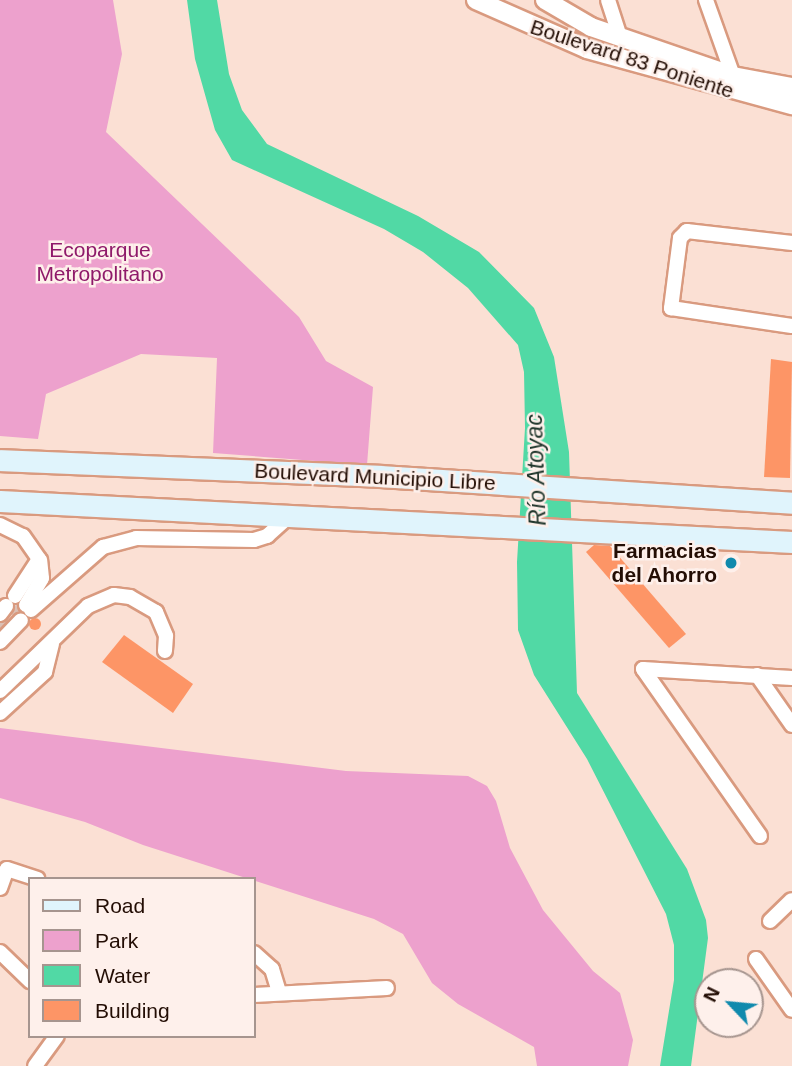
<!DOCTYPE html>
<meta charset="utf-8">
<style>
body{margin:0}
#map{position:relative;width:792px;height:1066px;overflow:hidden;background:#fbe0d4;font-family:Arial,sans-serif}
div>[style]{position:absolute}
.green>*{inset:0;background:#eda1cd}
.water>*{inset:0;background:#51d9a5}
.building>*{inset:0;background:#fd9566}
.round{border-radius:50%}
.minor-tunnel>*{height:14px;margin-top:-7px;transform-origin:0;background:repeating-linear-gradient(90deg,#dbc0b5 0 14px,transparent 0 21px)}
.roads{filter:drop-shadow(2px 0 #d99a7f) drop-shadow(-2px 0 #d99a7f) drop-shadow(0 2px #d99a7f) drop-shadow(0 -2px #d99a7f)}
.minor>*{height:14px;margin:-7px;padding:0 7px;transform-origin:7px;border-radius:7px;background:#fff}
.tertiary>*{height:18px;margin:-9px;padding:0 9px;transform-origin:9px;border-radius:9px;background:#fff}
.secondary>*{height:21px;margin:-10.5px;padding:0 10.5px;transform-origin:10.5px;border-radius:10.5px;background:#e0f4fc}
.dots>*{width:19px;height:19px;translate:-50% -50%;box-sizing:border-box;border:4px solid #fef0eb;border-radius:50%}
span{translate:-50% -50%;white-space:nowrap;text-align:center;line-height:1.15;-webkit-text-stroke:5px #fef0eb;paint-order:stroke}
.street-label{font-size:21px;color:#230d04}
.park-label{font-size:21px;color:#8f1a6a}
.poi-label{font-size:21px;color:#230d04;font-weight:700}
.right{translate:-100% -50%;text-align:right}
.water-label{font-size:23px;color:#1e342a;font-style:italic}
.legend{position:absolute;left:28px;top:877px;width:228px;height:161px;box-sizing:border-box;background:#fef0eb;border:2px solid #a6958f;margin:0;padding:9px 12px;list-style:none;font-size:21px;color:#230d04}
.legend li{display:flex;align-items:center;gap:14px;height:35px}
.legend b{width:35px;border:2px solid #a6958f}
.north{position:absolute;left:694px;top:968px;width:70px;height:70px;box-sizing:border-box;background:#fef0eb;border:2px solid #a6958f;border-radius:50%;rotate:296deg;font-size:19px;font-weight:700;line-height:28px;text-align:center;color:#230d04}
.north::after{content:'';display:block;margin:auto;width:24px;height:32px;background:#108aad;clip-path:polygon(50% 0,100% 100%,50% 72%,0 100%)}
</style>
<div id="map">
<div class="green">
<i style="clip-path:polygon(0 0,113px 0,122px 54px,106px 132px,299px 317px,326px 361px,373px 387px,367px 465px,213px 453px,217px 358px,141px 354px,46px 394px,38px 439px,0 436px)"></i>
<i style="clip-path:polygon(0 728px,346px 771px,468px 776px,487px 786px,496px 801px,510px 848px,543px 910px,593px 971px,620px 993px,633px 1040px,628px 1066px,537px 1066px,534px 1047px,458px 1004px,432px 983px,403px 934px,374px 919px,143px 845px,85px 822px,0 798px)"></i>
</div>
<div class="water">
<i style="clip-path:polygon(187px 0,217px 0,229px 74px,242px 110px,267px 144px,418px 216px,479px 252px,534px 308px,554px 357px,569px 452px,577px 693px,687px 869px,706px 920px,708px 938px,691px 1066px,660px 1066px,674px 980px,674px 945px,666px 914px,587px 759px,534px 675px,518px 630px,517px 562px,525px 428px,524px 372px,518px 345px,468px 288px,423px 252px,384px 229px,232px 160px,215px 130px,195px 59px)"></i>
</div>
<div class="building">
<i style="clip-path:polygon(771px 359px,792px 362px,790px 478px,764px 477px)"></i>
<i style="clip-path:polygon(594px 545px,610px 546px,686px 634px,669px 648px,586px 552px)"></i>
<i class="round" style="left:29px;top:618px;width:12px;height:12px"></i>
<i style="clip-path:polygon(124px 635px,193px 684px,173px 713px,102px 662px)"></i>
</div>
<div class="minor-tunnel">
<i style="left:0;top:632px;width:37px;rotate:-47deg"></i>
</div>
<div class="roads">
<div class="minor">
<i style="left:608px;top:0;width:39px;rotate:72deg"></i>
<i style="left:706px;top:0;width:81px;rotate:70.4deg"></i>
<i style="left:792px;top:243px;width:106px;rotate:-173.5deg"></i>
<i style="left:687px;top:231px;width:10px;rotate:135deg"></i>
<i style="left:680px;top:238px;width:71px;rotate:97.3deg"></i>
<i style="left:671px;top:308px;width:122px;rotate:8.5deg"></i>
<i style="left:0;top:525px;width:25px;rotate:26deg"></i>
<i style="left:23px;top:536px;width:28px;rotate:55deg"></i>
<i style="left:39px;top:559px;width:44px;rotate:123deg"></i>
<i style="left:26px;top:605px;width:31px;rotate:-59deg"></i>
<i style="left:42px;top:578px;width:18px;rotate:-96deg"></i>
<i style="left:31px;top:610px;width:96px;rotate:-41.2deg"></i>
<i style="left:103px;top:547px;width:34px;rotate:-15deg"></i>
<i style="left:136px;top:538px;width:118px;rotate:1deg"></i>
<i style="left:254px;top:540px;width:14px;rotate:-17deg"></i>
<i style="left:267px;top:536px;width:30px;rotate:-42deg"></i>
<i style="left:0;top:614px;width:10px;rotate:-53deg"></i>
<i style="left:0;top:642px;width:30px;rotate:-46deg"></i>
<i style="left:643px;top:669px;width:204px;rotate:55deg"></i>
<i style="left:643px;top:669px;width:149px;rotate:3.5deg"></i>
<i style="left:757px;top:675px;width:61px;rotate:55deg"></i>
<i style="left:0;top:691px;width:122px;rotate:-44deg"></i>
<i style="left:88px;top:606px;width:28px;rotate:-23deg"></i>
<i style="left:114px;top:595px;width:16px;rotate:7deg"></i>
<i style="left:130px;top:597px;width:30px;rotate:30deg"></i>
<i style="left:156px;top:612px;width:26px;rotate:67deg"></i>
<i style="left:166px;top:636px;width:15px;rotate:94deg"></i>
<i style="left:0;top:713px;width:61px;rotate:-42.3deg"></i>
<i style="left:45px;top:672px;width:29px;rotate:-76deg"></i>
<i style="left:0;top:888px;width:20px;rotate:-70deg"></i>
<i style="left:7px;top:869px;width:32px;rotate:18deg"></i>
<i style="left:770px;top:921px;width:30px;rotate:-44deg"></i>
<i style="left:0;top:952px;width:42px;rotate:44deg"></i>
<i style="left:254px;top:953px;width:24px;rotate:42deg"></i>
<i style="left:272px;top:969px;width:24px;rotate:73deg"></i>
<i style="left:756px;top:959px;width:62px;rotate:54.8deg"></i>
<i style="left:254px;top:995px;width:133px;rotate:-3deg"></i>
<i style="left:35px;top:1066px;width:37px;rotate:-54deg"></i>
</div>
<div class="tertiary">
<i style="left:476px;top:0;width:121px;rotate:23.8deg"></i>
<i style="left:587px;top:49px;width:213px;rotate:15.3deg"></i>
<i style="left:545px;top:0;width:53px;rotate:30.4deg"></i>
<i style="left:591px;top:27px;width:150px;rotate:19deg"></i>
<i style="left:733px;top:76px;width:60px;rotate:10.6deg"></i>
</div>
<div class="secondary">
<i style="left:0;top:460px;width:380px;rotate:2.4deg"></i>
<i style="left:380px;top:476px;width:413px;rotate:3.7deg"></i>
<i style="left:0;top:501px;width:793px;rotate:2.96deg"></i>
</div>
</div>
<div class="dots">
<i style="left:731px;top:563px;background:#108aad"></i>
</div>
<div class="street-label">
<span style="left:632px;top:59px;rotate:18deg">Boulevard 83 Poniente</span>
<span style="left:375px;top:477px;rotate:3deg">Boulevard Municipio Libre</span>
</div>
<div class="park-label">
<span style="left:100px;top:262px">Ecoparque<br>Metropolitano</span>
</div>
<div class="poi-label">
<span class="right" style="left:717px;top:563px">Farmacias<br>del Ahorro</span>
</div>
<div class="water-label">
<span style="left:536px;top:470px;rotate:-92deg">Río Atoyac</span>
</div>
<ul class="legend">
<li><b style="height:9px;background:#e0f4fc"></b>Road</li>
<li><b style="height:19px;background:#eda1cd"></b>Park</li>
<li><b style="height:19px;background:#51d9a5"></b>Water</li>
<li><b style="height:19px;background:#fd9566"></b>Building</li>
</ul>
<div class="north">N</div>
</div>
